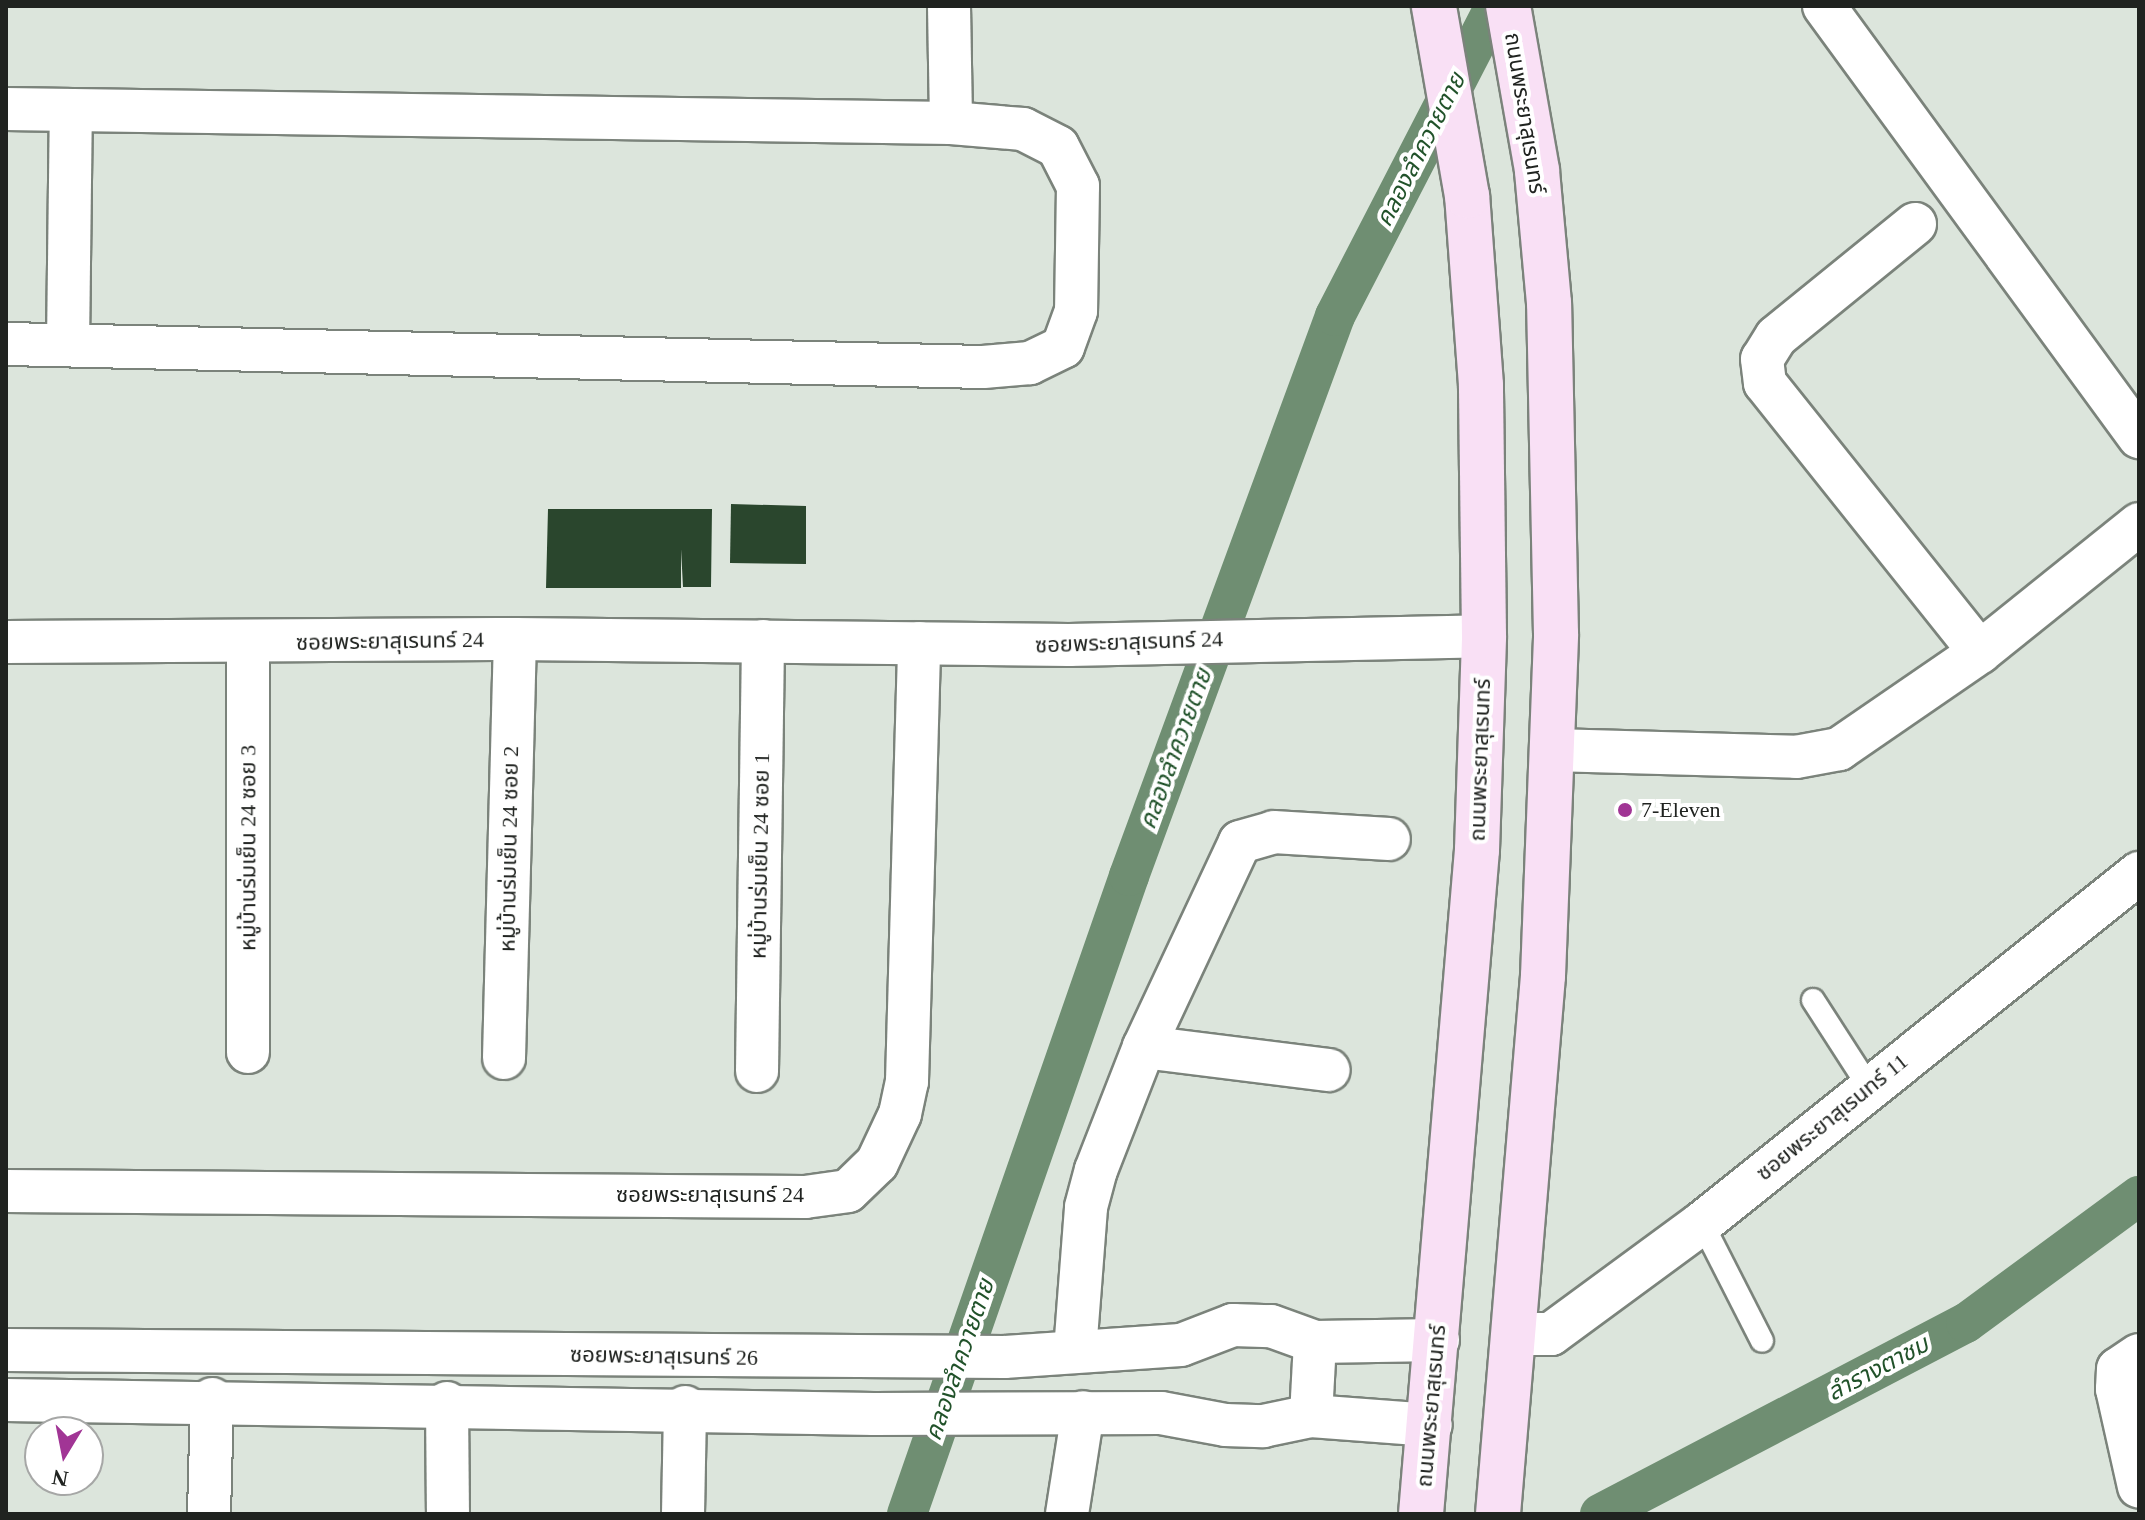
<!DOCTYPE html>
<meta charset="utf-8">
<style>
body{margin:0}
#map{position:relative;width:2145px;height:1520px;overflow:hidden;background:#dce5dc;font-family:"Times New Roman","Noto Sans Thai",serif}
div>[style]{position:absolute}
.canal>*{height:40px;margin:-20px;padding:0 20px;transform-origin:20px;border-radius:20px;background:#6f8e72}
.building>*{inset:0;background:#2a462d}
.roads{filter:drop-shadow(2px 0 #7b837b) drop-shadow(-2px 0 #7b837b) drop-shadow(0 2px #7b837b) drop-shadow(0 -2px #7b837b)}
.lane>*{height:22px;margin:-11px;padding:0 11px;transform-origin:11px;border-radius:11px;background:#fff}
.street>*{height:42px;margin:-21px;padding:0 21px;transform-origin:21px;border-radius:21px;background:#fff}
.secondary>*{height:44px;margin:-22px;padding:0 22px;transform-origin:22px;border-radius:22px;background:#f9e0f5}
.dots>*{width:22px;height:22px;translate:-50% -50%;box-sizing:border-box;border:4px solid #fff;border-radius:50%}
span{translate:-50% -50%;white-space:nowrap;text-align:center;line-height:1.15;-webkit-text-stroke:8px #fff;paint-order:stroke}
.street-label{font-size:22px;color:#202320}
.poi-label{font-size:22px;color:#202320}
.left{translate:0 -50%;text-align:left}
.water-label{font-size:24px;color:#21522a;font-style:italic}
.frame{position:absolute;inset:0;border:8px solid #202320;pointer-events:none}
.north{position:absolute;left:24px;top:1416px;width:80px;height:80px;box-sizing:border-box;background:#fff;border:2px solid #a6a7a6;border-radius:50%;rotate:190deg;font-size:22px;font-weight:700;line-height:32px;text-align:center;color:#202320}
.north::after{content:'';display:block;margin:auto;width:28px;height:36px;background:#a13595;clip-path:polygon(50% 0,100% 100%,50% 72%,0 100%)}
</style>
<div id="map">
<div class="canal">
<i style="left:907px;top:1514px;width:676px;rotate:-70.81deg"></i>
<i style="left:1129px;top:876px;width:597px;rotate:-69.8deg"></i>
<i style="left:1335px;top:316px;width:349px;rotate:-62.7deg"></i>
<i style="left:1600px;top:1514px;width:413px;rotate:-27.6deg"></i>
<i style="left:1966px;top:1323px;width:215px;rotate:-36.3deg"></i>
</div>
<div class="building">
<i style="clip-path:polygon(731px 504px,806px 506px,806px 564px,730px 563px)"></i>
<i style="clip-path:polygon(548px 509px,712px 509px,711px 587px,683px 587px,681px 549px,681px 588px,546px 588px)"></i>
</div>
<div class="roads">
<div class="lane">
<i style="left:1813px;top:1000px;width:103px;rotate:57.2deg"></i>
<i style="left:1702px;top:1223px;width:132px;rotate:63deg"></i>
</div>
<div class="street">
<i style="left:949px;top:6px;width:117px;rotate:89deg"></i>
<i style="left:1824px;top:6px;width:534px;rotate:53.84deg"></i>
<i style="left:6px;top:109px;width:945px;rotate:0.85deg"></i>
<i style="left:951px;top:123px;width:72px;rotate:4.8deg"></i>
<i style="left:1023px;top:129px;width:39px;rotate:27deg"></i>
<i style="left:1058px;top:147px;width:44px;rotate:62.9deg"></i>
<i style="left:1078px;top:186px;width:125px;rotate:90.9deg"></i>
<i style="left:1076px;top:311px;width:38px;rotate:110deg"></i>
<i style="left:1063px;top:347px;width:37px;rotate:154deg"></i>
<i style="left:1030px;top:363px;width:47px;rotate:175.1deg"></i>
<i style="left:983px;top:367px;width:977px;rotate:-178.65deg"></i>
<i style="left:1915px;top:224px;width:179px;rotate:140.9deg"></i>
<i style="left:1776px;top:337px;width:26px;rotate:122deg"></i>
<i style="left:1762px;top:359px;width:24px;rotate:83deg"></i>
<i style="left:1765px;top:383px;width:344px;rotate:51.4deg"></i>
<i style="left:68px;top:345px;width:235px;rotate:-89.3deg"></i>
<i style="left:6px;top:642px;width:509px;rotate:-0.34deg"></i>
<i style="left:515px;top:639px;width:554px;rotate:0.62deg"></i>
<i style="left:1069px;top:645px;width:415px;rotate:-1.2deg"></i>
<i style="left:248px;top:643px;width:409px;rotate:90deg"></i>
<i style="left:1552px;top:750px;width:244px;rotate:1.6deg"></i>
<i style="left:1796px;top:757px;width:44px;rotate:-10.5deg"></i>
<i style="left:1839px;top:749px;width:171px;rotate:-34.5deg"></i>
<i style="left:1980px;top:652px;width:204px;rotate:-38.8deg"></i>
<i style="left:1144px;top:1047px;width:186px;rotate:7.1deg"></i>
<i style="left:504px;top:1058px;width:419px;rotate:-88.5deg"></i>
<i style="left:757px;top:1071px;width:430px;rotate:-89.2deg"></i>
<i style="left:6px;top:1191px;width:799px;rotate:0.43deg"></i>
<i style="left:805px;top:1197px;width:43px;rotate:-7.9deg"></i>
<i style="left:848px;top:1191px;width:40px;rotate:-44deg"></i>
<i style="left:877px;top:1163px;width:54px;rotate:-64.9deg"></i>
<i style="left:900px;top:1114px;width:34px;rotate:-78deg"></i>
<i style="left:907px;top:1081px;width:438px;rotate:-88.4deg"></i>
<i style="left:1514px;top:1334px;width:37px"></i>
<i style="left:1551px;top:1334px;width:187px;rotate:-36.3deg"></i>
<i style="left:1702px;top:1223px;width:560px;rotate:-38.69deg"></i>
<i style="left:6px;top:1350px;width:998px;rotate:0.4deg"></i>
<i style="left:1004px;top:1357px;width:177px;rotate:-3.9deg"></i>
<i style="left:1181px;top:1345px;width:56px;rotate:-21deg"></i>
<i style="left:1233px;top:1325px;width:38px;rotate:2deg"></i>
<i style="left:1271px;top:1326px;width:47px;rotate:20deg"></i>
<i style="left:1315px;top:1342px;width:123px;rotate:-0.9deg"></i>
<i style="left:1075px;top:1351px;width:144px;rotate:-85.6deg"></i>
<i style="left:1086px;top:1207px;width:38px;rotate:-75deg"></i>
<i style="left:1096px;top:1170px;width:132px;rotate:-68.7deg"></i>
<i style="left:1144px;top:1047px;width:226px;rotate:-64.9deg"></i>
<i style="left:1240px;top:842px;width:35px;rotate:-16deg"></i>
<i style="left:1274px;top:832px;width:115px;rotate:3.5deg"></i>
<i style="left:2139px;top:1355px;width:25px;rotate:146deg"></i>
<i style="left:2118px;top:1369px;width:20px;rotate:93deg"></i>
<i style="left:2117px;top:1389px;width:100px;rotate:77.3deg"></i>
<i style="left:6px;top:1400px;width:868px;rotate:0.92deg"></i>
<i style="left:874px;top:1414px;width:287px;rotate:-0.2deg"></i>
<i style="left:1161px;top:1413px;width:65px;rotate:10.6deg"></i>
<i style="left:1225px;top:1425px;width:38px;rotate:2deg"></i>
<i style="left:1263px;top:1426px;width:49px;rotate:-11.8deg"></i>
<i style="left:1311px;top:1416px;width:120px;rotate:4.3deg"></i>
<i style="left:447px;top:1403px;width:111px;rotate:89.5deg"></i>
<i style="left:1311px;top:1416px;width:74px;rotate:-86.9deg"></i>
<i style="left:209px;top:1514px;width:115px;rotate:-88.5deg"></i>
<i style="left:683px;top:1514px;width:107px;rotate:-88.9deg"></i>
<i style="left:1067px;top:1514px;width:103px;rotate:-81.1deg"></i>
</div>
<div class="secondary">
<i style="left:1421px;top:1514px;width:666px;rotate:-85.18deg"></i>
<i style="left:1477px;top:850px;width:214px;rotate:-88.1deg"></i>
<i style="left:1484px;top:636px;width:251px;rotate:-90.7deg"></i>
<i style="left:1481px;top:385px;width:190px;rotate:-94.2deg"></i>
<i style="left:1467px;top:196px;width:193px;rotate:-99.9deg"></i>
<i style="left:1498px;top:1514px;width:540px;rotate:-85.22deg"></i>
<i style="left:1543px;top:976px;width:342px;rotate:-87.8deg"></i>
<i style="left:1556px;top:634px;width:331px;rotate:-91.2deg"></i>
<i style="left:1549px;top:303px;width:134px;rotate:-95.2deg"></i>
<i style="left:1537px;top:170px;width:167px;rotate:-100deg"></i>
</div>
</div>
<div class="dots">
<i style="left:1625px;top:810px;background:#a13595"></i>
</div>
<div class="street-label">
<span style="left:1525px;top:113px;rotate:81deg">ถนนพระยาสุเรนทร์</span>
<span style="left:390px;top:641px;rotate:-1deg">ซอยพระยาสุเรนทร์ 24</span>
<span style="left:1129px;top:642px;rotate:-2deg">ซอยพระยาสุเรนทร์ 24</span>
<span style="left:1480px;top:760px;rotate:-88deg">ถนนพระยาสุเรนทร์</span>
<span style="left:248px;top:848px;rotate:-90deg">หมู่บ้านร่มเย็น 24 ซอย 3</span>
<span style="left:509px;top:849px;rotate:-89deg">หมู่บ้านร่มเย็น 24 ซอย 2</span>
<span style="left:760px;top:856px;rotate:-89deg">หมู่บ้านร่มเย็น 24 ซอย 1</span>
<span style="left:1832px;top:1117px;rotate:-39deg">ซอยพระยาสุเรนทร์ 11</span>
<span style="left:710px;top:1195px">ซอยพระยาสุเรนทร์ 24</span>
<span style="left:664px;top:1356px;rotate:1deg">ซอยพระยาสุเรนทร์ 26</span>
<span style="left:1431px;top:1406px;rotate:-85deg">ถนนพระยาสุเรนทร์</span>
</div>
<div class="poi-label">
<span class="left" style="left:1641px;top:810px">7-Eleven</span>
</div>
<div class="water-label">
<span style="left:1421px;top:150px;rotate:-63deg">คลองลำควายตาย</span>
<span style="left:1176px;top:749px;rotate:-70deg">คลองลำควายตาย</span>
<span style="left:960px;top:1360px;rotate:-71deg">คลองลำควายตาย</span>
<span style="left:1878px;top:1369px;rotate:-28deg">ลำรางตาชม</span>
</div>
<div class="frame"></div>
<div class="north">N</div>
</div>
